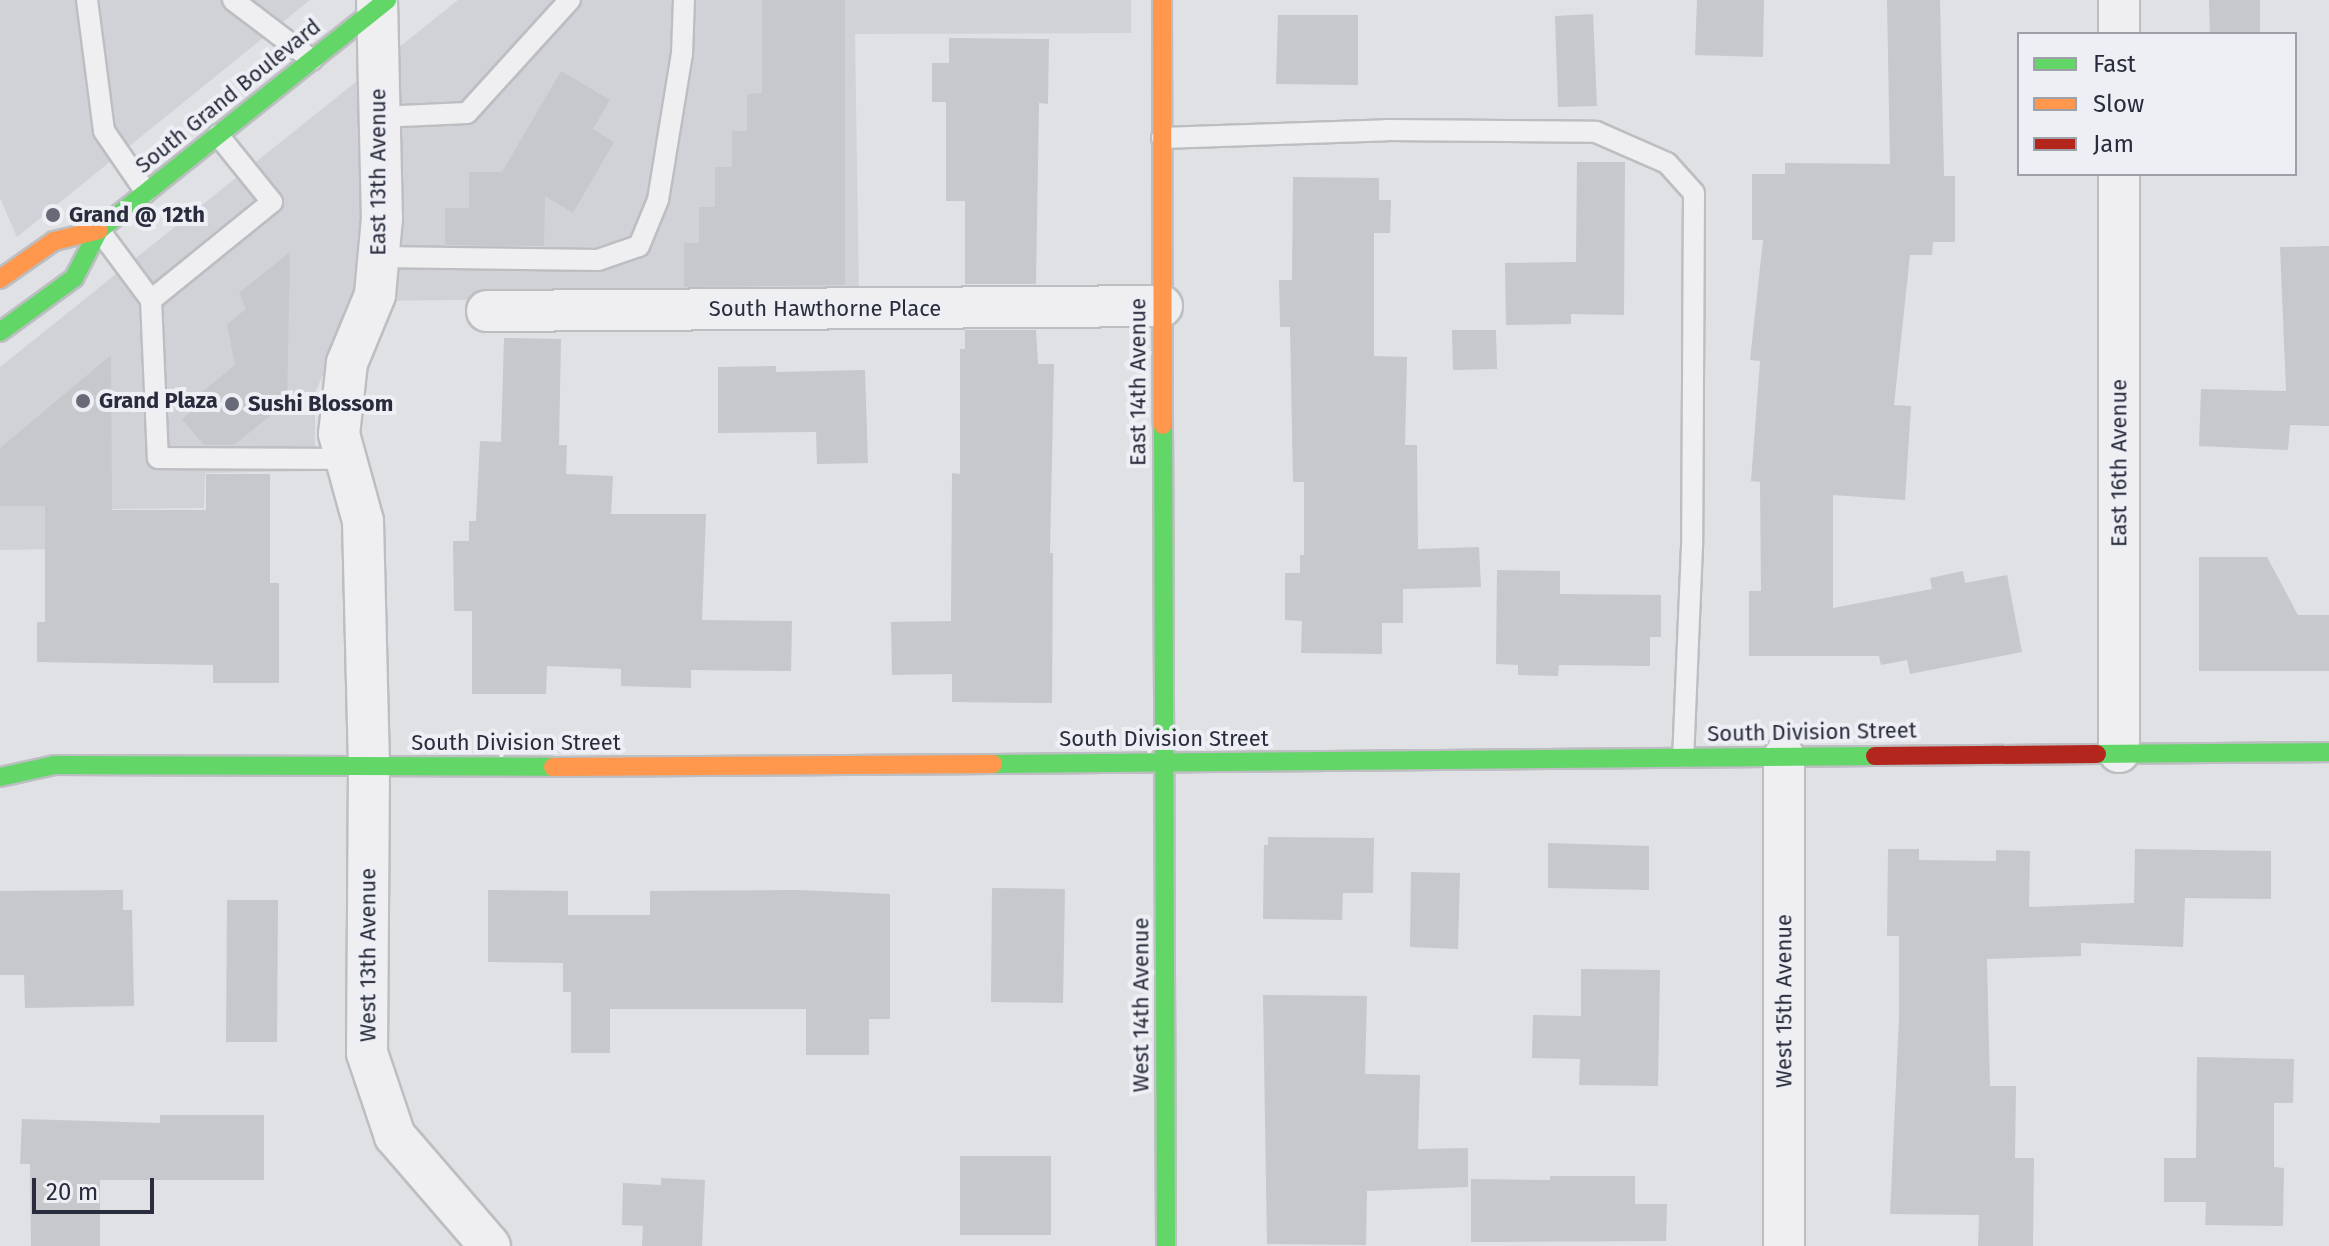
<!DOCTYPE html>
<style>
body{margin:0}
#map{position:relative;width:2329px;height:1246px;overflow:hidden;background:#dfe1e4;font-family:"Fira Sans",sans-serif}
div>[style]{position:absolute}
.built>*{inset:0;background:#d0d2d8}
.building>*{inset:0;background:#c6c8cc}
.roads{filter:drop-shadow(2px 0 #bcbec1) drop-shadow(-2px 0 #bcbec1) drop-shadow(0 2px #bcbec1) drop-shadow(0 -2px #bcbec1)}
.lane>*{height:20px;margin:-10px;padding:0 10px;transform-origin:10px;border-radius:10px;background:#efeff1}
.street>*{height:40px;margin:-20px;padding:0 20px;transform-origin:20px;border-radius:20px;background:#efeff1}
.fast>*{height:18px;margin:-9px;padding:0 9px;transform-origin:9px;border-radius:9px;background:#63d668}
.slow>*{height:18px;margin:-9px;padding:0 9px;transform-origin:9px;border-radius:9px;background:#ff974d}
.jam>*{height:18px;margin:-9px;padding:0 9px;transform-origin:9px;border-radius:9px;background:#b3261e}
.dots>*{width:22px;height:22px;translate:-50% -50%;box-sizing:border-box;border:4px solid #edeff4;border-radius:50%}
span{translate:-50% -50%;white-space:nowrap;text-align:center;line-height:1.15;-webkit-text-stroke:8px #edeff4;paint-order:stroke}
.street-label{font-size:22px;color:#282c3c}
.poi-label{font-size:22px;color:#282c3c;font-weight:700}
.left{translate:0 -50%;text-align:left}
.legend{position:absolute;left:2017px;top:32px;width:280px;height:144px;box-sizing:border-box;background:#edeff4;border:2px solid #9ea1aa;margin:0;padding:10px 14px;list-style:none;font-size:24px;color:#282c3c}
.legend li{display:flex;align-items:center;gap:16px;height:40px}
.legend b{width:40px;border:2px solid #9ea1aa}
.scale{position:absolute;left:32px;top:1178px;width:122px;height:36px;box-sizing:border-box;border:4px solid #282c3c;border-top:0;padding-left:10px;font-size:24px;line-height:28px;white-space:nowrap;color:#282c3c;-webkit-text-stroke:6px #edeff4;paint-order:stroke}
</style>
<div id="map">
<div class="built">
<i style="clip-path:polygon(0 0,310px 0,17px 237px,0 198px)"></i>
<i style="clip-path:polygon(458px 0,1131px 0,1131px 33px,855px 34px,859px 296px,355px 301px,315px 393px,315px 471px,205px 473px,204px 508px,111px 509px,111px 548px,0 550px,0 367px)"></i>
</div>
<div class="building">
<i style="clip-path:polygon(762px 0,845px 0,845px 285px,684px 287px,684px 243px,699px 243px,699px 207px,715px 207px,715px 167px,732px 167px,732px 131px,747px 131px,747px 94px,762px 93px)"></i>
<i style="clip-path:polygon(1697px 0,1764px 0,1763px 57px,1695px 55px)"></i>
<i style="clip-path:polygon(1887px 0,1940px 0,1944px 176px,1955px 176px,1955px 242px,1933px 242px,1932px 255px,1910px 255px,1894px 405px,1911px 406px,1905px 500px,1833px 495px,1833px 608px,1932px 589px,1930px 578px,1963px 571px,1965px 583px,2007px 575px,2022px 652px,1910px 674px,1907px 660px,1881px 665px,1879px 656px,1749px 656px,1749px 591px,1761px 591px,1760px 482px,1751px 481px,1760px 361px,1750px 360px,1763px 240px,1752px 240px,1752px 174px,1785px 174px,1785px 163px,1890px 164px)"></i>
<i style="clip-path:polygon(2209px 0,2260px 0,2260px 34px,2210px 34px)"></i>
<i style="clip-path:polygon(1593px 14px,1597px 106px,1558px 107px,1555px 16px)"></i>
<i style="clip-path:polygon(1278px 15px,1358px 15px,1358px 85px,1276px 84px)"></i>
<i style="clip-path:polygon(949px 38px,1049px 39px,1048px 104px,1039px 103px,1036px 284px,965px 284px,965px 201px,946px 201px,946px 102px,932px 102px,932px 63px,949px 63px)"></i>
<i style="clip-path:polygon(561px 71px,610px 100px,593px 129px,614px 142px,573px 213px,545px 196px,544px 246px,445px 245px,445px 208px,469px 208px,469px 172px,502px 172px)"></i>
<i style="clip-path:polygon(1577px 162px,1625px 162px,1624px 315px,1571px 314px,1571px 324px,1506px 325px,1505px 263px,1576px 262px)"></i>
<i style="clip-path:polygon(1293px 177px,1379px 178px,1379px 200px,1391px 200px,1390px 233px,1374px 233px,1374px 356px,1407px 357px,1405px 445px,1417px 445px,1418px 549px,1479px 547px,1481px 587px,1403px 589px,1403px 623px,1382px 623px,1382px 654px,1301px 653px,1302px 621px,1285px 620px,1285px 573px,1300px 573px,1300px 555px,1304px 555px,1304px 482px,1293px 482px,1290px 327px,1280px 327px,1279px 280px,1292px 280px)"></i>
<i style="clip-path:polygon(2329px 246px,2329px 426px,2290px 425px,2288px 450px,2199px 446px,2201px 389px,2286px 391px,2280px 247px)"></i>
<i style="clip-path:polygon(290px 252px,287px 402px,234px 445px,204px 445px,182px 419px,196px 407px,191px 401px,235px 365px,227px 324px,246px 309px,239px 293px)"></i>
<i style="clip-path:polygon(965px 330px,1036px 330px,1038px 364px,1054px 364px,1050px 553px,1053px 553px,1052px 703px,952px 702px,952px 674px,892px 675px,891px 622px,951px 621px,952px 473px,960px 474px,960px 349px,965px 349px)"></i>
<i style="clip-path:polygon(1452px 330px,1496px 330px,1497px 369px,1453px 370px)"></i>
<i style="clip-path:polygon(504px 338px,561px 339px,559px 445px,567px 445px,566px 474px,613px 476px,611px 514px,706px 514px,702px 620px,792px 621px,791px 671px,691px 670px,691px 688px,621px 686px,621px 669px,547px 666px,546px 694px,472px 694px,472px 611px,454px 611px,453px 541px,469px 541px,469px 521px,476px 521px,480px 441px,501px 442px)"></i>
<i style="clip-path:polygon(111px 355px,112px 510px,206px 510px,206px 474px,270px 474px,270px 583px,279px 583px,279px 683px,213px 683px,213px 665px,37px 662px,37px 622px,45px 622px,45px 506px,0 506px,0 448px)"></i>
<i style="clip-path:polygon(776px 366px,776px 372px,865px 370px,868px 463px,817px 464px,816px 432px,718px 433px,718px 367px)"></i>
<i style="clip-path:polygon(2199px 557px,2267px 557px,2298px 615px,2329px 615px,2329px 671px,2199px 671px)"></i>
<i style="clip-path:polygon(1497px 570px,1560px 571px,1560px 594px,1661px 595px,1661px 637px,1650px 637px,1650px 666px,1559px 665px,1558px 676px,1518px 675px,1518px 665px,1496px 664px)"></i>
<i style="clip-path:polygon(1268px 837px,1374px 838px,1373px 893px,1343px 893px,1342px 920px,1263px 919px,1264px 845px,1268px 845px)"></i>
<i style="clip-path:polygon(1548px 843px,1649px 846px,1649px 890px,1548px 888px)"></i>
<i style="clip-path:polygon(1888px 849px,1919px 849px,1919px 860px,1996px 861px,1996px 850px,2030px 851px,2029px 907px,2134px 903px,2135px 849px,2271px 851px,2271px 899px,2185px 898px,2183px 947px,2081px 943px,2081px 956px,1987px 959px,1990px 1086px,2016px 1086px,2015px 1158px,2034px 1158px,2033px 1246px,1978px 1246px,1979px 1215px,1890px 1214px,1899px 1018px,1899px 936px,1887px 936px)"></i>
<i style="clip-path:polygon(1411px 872px,1460px 873px,1458px 949px,1410px 947px)"></i>
<i style="clip-path:polygon(992px 888px,1065px 889px,1063px 1003px,991px 1002px)"></i>
<i style="clip-path:polygon(123px 890px,123px 910px,132px 910px,134px 1006px,25px 1008px,24px 975px,0 975px,0 891px)"></i>
<i style="clip-path:polygon(488px 890px,568px 891px,568px 915px,650px 915px,650px 891px,797px 890px,890px 894px,890px 1019px,869px 1019px,869px 1055px,806px 1055px,806px 1009px,610px 1009px,610px 1053px,571px 1053px,571px 992px,563px 992px,563px 963px,488px 962px)"></i>
<i style="clip-path:polygon(227px 900px,278px 900px,277px 1042px,226px 1042px)"></i>
<i style="clip-path:polygon(1581px 969px,1660px 970px,1658px 1086px,1579px 1085px,1580px 1059px,1532px 1058px,1533px 1015px,1581px 1016px)"></i>
<i style="clip-path:polygon(1263px 995px,1367px 996px,1365px 1074px,1420px 1075px,1418px 1149px,1468px 1148px,1468px 1187px,1367px 1191px,1366px 1245px,1267px 1244px)"></i>
<i style="clip-path:polygon(2197px 1057px,2294px 1059px,2293px 1103px,2274px 1103px,2274px 1167px,2284px 1168px,2283px 1226px,2205px 1225px,2206px 1202px,2164px 1202px,2164px 1158px,2196px 1158px)"></i>
<i style="clip-path:polygon(160px 1115px,264px 1115px,264px 1180px,100px 1180px,100px 1246px,31px 1246px,30px 1164px,20px 1164px,22px 1119px,160px 1123px)"></i>
<i style="clip-path:polygon(960px 1156px,1051px 1156px,1051px 1235px,960px 1235px)"></i>
<i style="clip-path:polygon(1550px 1176px,1635px 1176px,1635px 1204px,1667px 1204px,1666px 1241px,1471px 1242px,1471px 1179px,1550px 1180px)"></i>
<i style="clip-path:polygon(661px 1178px,705px 1180px,702px 1246px,642px 1246px,643px 1226px,622px 1225px,623px 1183px,661px 1185px)"></i>
</div>
<div class="roads">
<div class="lane">
<i style="left:87px;top:0;width:132px;rotate:82.6deg"></i>
<i style="left:104px;top:131px;width:74px;rotate:55.5deg"></i>
<i style="left:233px;top:0;width:99px;rotate:37.2deg"></i>
<i style="left:379px;top:117px;width:88px;rotate:-2.6deg"></i>
<i style="left:467px;top:113px;width:153px;rotate:-47.7deg"></i>
<i style="left:218px;top:135px;width:86px;rotate:51.1deg"></i>
<i style="left:272px;top:202px;width:156px;rotate:141deg"></i>
<i style="left:151px;top:300px;width:158px;rotate:87.5deg"></i>
<i style="left:158px;top:458px;width:188px;rotate:0.3deg"></i>
<i style="left:1162px;top:138px;width:225px;rotate:-2deg"></i>
<i style="left:1387px;top:130px;width:209px;rotate:0.5deg"></i>
<i style="left:1596px;top:132px;width:77px;rotate:23.6deg"></i>
<i style="left:1667px;top:163px;width:40px;rotate:48deg"></i>
<i style="left:1694px;top:193px;width:353px;rotate:90.3deg"></i>
<i style="left:1692px;top:546px;width:211px;rotate:92.4deg"></i>
<i style="left:99px;top:230px;width:87px;rotate:53.4deg"></i>
<i style="left:379px;top:257px;width:219px;rotate:0.8deg"></i>
<i style="left:598px;top:260px;width:43px;rotate:-18.9deg"></i>
<i style="left:639px;top:246px;width:50px;rotate:-67.6deg"></i>
<i style="left:658px;top:200px;width:148px;rotate:-80.7deg"></i>
<i style="left:682px;top:54px;width:54px;rotate:-87.9deg"></i>
</div>
<div class="street">
<i style="left:377px;top:0;width:218px;rotate:88.7deg"></i>
<i style="left:382px;top:218px;width:77px;rotate:95.2deg"></i>
<i style="left:375px;top:295px;width:74px;rotate:112.4deg"></i>
<i style="left:347px;top:363px;width:71px;rotate:96.4deg"></i>
<i style="left:339px;top:434px;width:90px;rotate:74.6deg"></i>
<i style="left:363px;top:521px;width:247px;rotate:88.6deg"></i>
<i style="left:369px;top:768px;width:285px;rotate:90.4deg"></i>
<i style="left:367px;top:1053px;width:88px;rotate:71.4deg"></i>
<i style="left:395px;top:1136px;width:145px;rotate:49.2deg"></i>
<i style="left:2119px;top:34px;width:34px;rotate:-90deg"></i>
<i style="left:487px;top:311px;width:675px;rotate:-0.42deg"></i>
<i style="left:2119px;top:752px;width:578px;rotate:-90deg"></i>
<i style="left:1784px;top:1246px;width:489px;rotate:-90deg"></i>
</div>
<div class="fast">
<i style="left:0;top:332px;width:92px;rotate:-36.1deg"></i>
<i style="left:74px;top:278px;width:54px;rotate:-62.5deg"></i>
<i style="left:99px;top:230px;width:369px;rotate:-38.6deg"></i>
<i style="left:1163px;top:425px;width:821px;rotate:89.79deg"></i>
<i style="left:2097px;top:754px;width:232px;rotate:-0.5deg"></i>
<i style="left:993px;top:764px;width:882px;rotate:-0.52deg"></i>
<i style="left:0;top:777px;width:56px;rotate:-12.3deg"></i>
<i style="left:55px;top:765px;width:498px;rotate:0.2deg"></i>
</div>
<div class="slow">
<i style="left:1162px;top:0;width:425px;rotate:89.9deg"></i>
<i style="left:0;top:279px;width:66px;rotate:-35.1deg"></i>
<i style="left:54px;top:241px;width:46px;rotate:-13.7deg"></i>
<i style="left:553px;top:767px;width:440px;rotate:-0.4deg"></i>
</div>
<div class="jam">
<i style="left:1875px;top:756px;width:222px;rotate:-0.5deg"></i>
</div>
</div>
<div class="dots">
<i style="left:53px;top:215px;background:#686b77"></i>
<i style="left:83px;top:401px;background:#686b77"></i>
<i style="left:232px;top:404px;background:#686b77"></i>
</div>
<div class="street-label">
<span style="left:228px;top:96px;rotate:-39deg">South Grand Boulevard</span>
<span style="left:378px;top:172px;rotate:-90deg">East 13th Avenue</span>
<span style="left:825px;top:309px">South Hawthorne Place</span>
<span style="left:1138px;top:382px;rotate:-90deg">East 14th Avenue</span>
<span style="left:2119px;top:463px;rotate:-90deg">East 16th Avenue</span>
<span style="left:1812px;top:732px;rotate:-1deg">South Division Street</span>
<span style="left:1164px;top:739px">South Division Street</span>
<span style="left:516px;top:743px">South Division Street</span>
<span style="left:368px;top:955px;rotate:-90deg">West 13th Avenue</span>
<span style="left:1784px;top:1001px;rotate:-90deg">West 15th Avenue</span>
<span style="left:1141px;top:1005px;rotate:-90deg">West 14th Avenue</span>
</div>
<div class="poi-label">
<span class="left" style="left:69px;top:215px">Grand @ 12th</span>
<span class="left" style="left:99px;top:401px">Grand Plaza</span>
<span class="left" style="left:248px;top:404px">Sushi Blossom</span>
</div>
<ul class="legend">
<li><b style="height:10px;background:#63d668"></b>Fast</li>
<li><b style="height:10px;background:#ff974d"></b>Slow</li>
<li><b style="height:10px;background:#b3261e"></b>Jam</li>
</ul>
<div class="scale">20 m</div>
</div>
